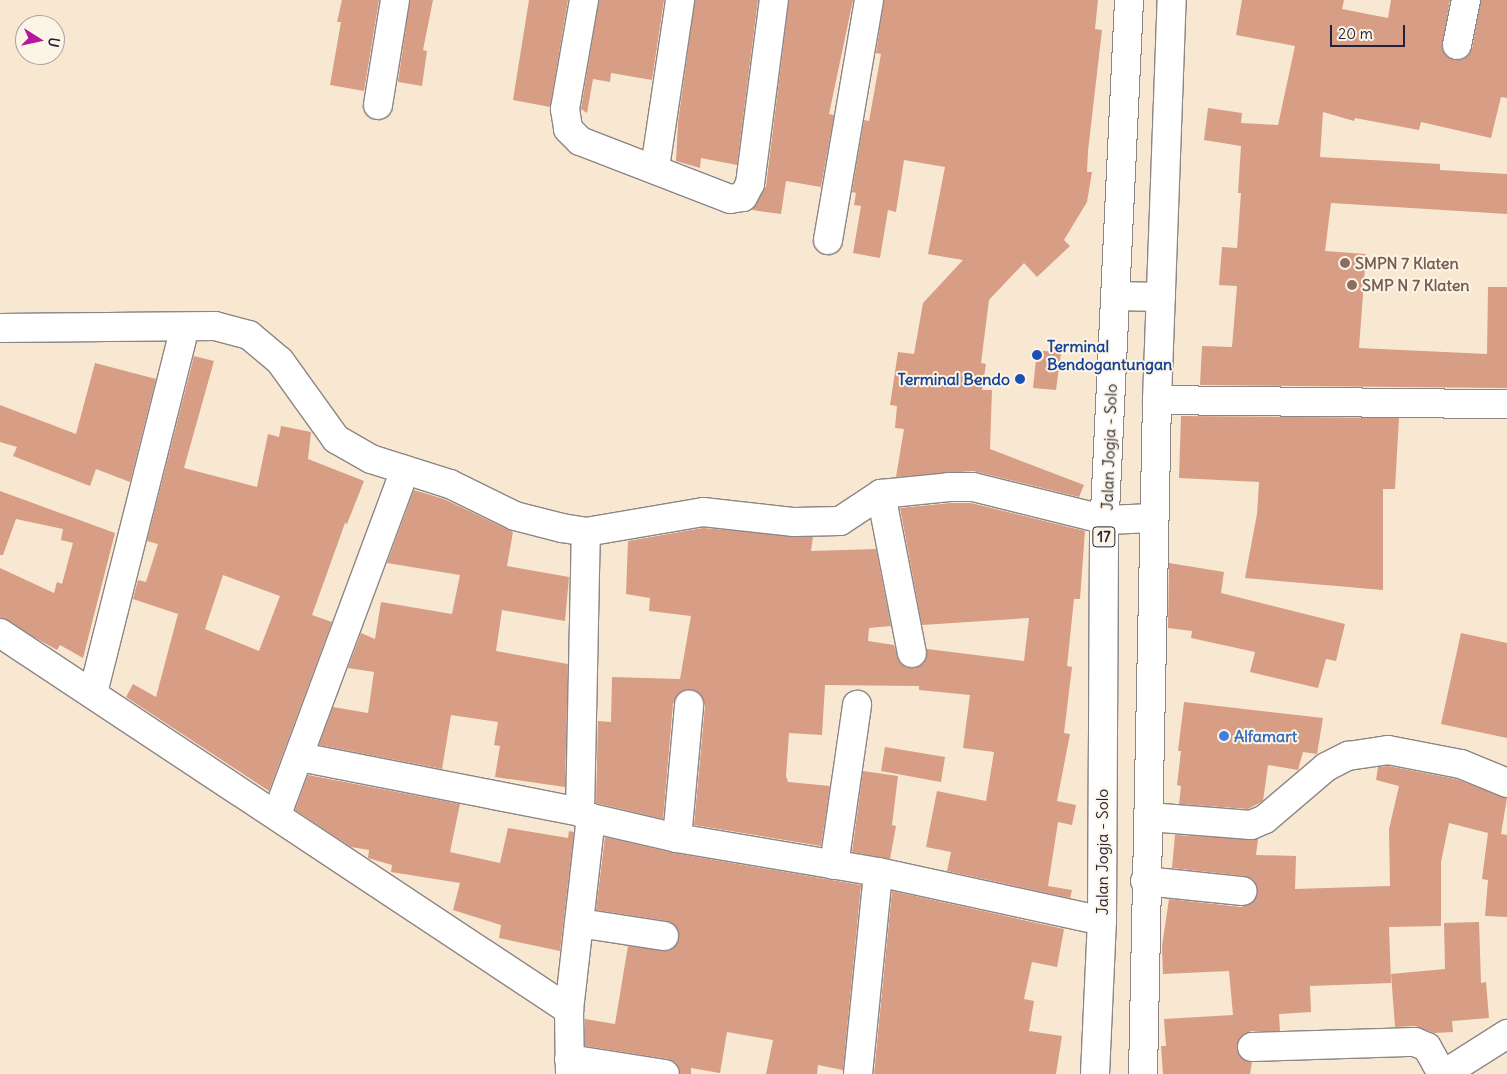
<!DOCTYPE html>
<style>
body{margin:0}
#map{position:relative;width:1507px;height:1074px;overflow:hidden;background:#f8e8d1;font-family:Delius,sans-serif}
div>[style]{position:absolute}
.building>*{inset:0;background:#d79d85}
.roads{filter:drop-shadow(1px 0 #8d8586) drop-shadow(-1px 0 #8d8586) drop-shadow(0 1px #8d8586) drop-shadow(0 -1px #8d8586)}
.minor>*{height:28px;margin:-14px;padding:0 14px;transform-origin:14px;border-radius:14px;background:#fff}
.highway>*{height:28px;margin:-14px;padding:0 14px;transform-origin:14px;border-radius:14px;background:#fff}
.dots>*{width:14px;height:14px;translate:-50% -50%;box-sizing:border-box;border:2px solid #fcf5e5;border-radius:50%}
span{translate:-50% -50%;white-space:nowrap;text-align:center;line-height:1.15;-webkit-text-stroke:4px #fcf5e5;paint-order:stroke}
.shield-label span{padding:1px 4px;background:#fcf5e5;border:1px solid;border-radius:4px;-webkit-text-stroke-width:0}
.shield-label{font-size:15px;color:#22223b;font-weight:700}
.education-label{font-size:16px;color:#785e54;font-weight:700}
.left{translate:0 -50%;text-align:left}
.transit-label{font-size:16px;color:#164399;font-weight:700}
.right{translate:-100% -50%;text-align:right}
.street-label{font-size:16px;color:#22223b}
.shop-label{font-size:16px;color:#366cbe;font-weight:700}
.north{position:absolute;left:15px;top:15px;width:50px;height:50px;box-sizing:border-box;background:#fcf5e5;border:1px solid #a5a1a1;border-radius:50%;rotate:100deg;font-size:14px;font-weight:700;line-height:20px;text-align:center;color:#22223b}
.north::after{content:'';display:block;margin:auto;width:18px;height:22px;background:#b5179e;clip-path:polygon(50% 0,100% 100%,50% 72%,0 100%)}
.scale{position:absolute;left:1330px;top:25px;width:75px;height:22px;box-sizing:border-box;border:2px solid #22223b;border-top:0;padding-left:6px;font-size:15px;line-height:18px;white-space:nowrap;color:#22223b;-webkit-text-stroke:4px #fcf5e5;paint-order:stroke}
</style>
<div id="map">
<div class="building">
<i style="clip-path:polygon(342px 0,379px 0,364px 91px,330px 85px,341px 22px,337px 22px)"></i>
<i style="clip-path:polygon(410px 0,433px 0,423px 50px,427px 51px,422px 86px,398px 82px)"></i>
<i style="clip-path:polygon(529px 0,568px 0,550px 107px,513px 100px)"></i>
<i style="clip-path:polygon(599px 0,664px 0,652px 80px,611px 73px,610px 82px,593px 79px,587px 113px,581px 109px)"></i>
<i style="clip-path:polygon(695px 0,758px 0,737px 165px,701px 158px,700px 168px,676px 161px,678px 122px)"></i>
<i style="clip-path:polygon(789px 0,853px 0,829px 114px,834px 115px,821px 187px,786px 181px,781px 214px,752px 210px,766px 186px)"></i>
<i style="clip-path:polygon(884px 0,1098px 0,1095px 29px,1102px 30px,1088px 151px,1087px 172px,1092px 172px,1087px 202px,1064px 240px,1070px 246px,1037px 277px,1024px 263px,989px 300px,981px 363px,986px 364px,982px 390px,992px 390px,990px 449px,1084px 485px,1079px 497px,973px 471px,896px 477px,904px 429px,895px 428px,897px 406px,890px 405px,898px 352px,914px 354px,923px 303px,963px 260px,928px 254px,945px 167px,904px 160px,896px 212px,888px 210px,880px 258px,853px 253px,861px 206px,854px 205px,856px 193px,852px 192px,864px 120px,869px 121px,881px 54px,876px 53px)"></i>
<i style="clip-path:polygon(1242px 0,1344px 0,1342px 9px,1388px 18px,1391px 0,1450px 0,1442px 50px,1454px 60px,1462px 60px,1472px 49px,1481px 0,1507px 0,1507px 98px,1501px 97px,1491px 138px,1421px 122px,1419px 130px,1355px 118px,1354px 121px,1323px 112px,1320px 157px,1440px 164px,1440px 170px,1507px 174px,1507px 214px,1331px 203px,1325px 251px,1366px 254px,1359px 348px,1487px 354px,1488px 287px,1507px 287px,1507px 388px,1200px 385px,1202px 346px,1232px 347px,1237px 286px,1219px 285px,1222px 247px,1237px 248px,1241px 193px,1238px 193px,1241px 146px,1204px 140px,1208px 108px,1242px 113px,1241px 123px,1278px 125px,1295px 46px,1236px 35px)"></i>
<i style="clip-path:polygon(1037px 350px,1061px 353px,1056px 390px,1033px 388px)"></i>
<i style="clip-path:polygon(evenodd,194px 356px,214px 361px,184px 468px,257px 487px,268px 434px,279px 437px,281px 426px,311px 432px,308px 459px,364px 481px,347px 524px,345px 523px,312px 615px,332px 622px,269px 791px,126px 697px,133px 684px,156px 697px,178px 614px,133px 599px,138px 580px,146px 582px,158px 544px,147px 541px,194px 356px,223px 575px,280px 596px,259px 651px,205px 629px,223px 575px)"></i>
<i style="clip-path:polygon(95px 363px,156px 379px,130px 482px,96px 469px,90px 486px,13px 456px,17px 447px,0 442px,0 405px,76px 434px)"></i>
<i style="clip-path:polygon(1181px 416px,1399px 418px,1395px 489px,1383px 489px,1383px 590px,1245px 578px,1257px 514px,1259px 482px,1179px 478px)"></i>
<i style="clip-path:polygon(414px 490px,444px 499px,513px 532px,507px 566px,569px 577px,565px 621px,502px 610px,496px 651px,568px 664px,565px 787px,495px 777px,500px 746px,494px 745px,498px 722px,451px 715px,442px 769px,319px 745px,333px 707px,368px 713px,374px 672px,348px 668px,361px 633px,375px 639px,381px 602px,452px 614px,460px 575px,387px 563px)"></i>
<i style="clip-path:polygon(0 491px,115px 533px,83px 658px,60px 645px,57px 650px,0 618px,0 568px,54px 593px,57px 582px,62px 584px,73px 543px,61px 540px,63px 529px,16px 519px,3px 555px,0 555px)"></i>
<i style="clip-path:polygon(951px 503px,971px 503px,1085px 531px,1080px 599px,1074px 599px,1067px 666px,1072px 667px,1064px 733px,1070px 734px,1057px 801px,1076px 805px,1072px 825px,1058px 822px,1048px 886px,1072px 890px,1070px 898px,947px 871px,951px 852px,926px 847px,937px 791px,986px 801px,994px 752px,963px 748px,970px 695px,919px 690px,919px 686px,825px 685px,822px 735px,789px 733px,786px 776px,788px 782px,830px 786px,821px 846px,694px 825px,705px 706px,703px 698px,691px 690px,682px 691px,673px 704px,663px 819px,596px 803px,598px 721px,611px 722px,612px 677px,680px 679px,691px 616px,649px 611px,650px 598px,626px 594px,628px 541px,703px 528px,813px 537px,811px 551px,876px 549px,891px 626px,869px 628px,868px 641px,894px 645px,900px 663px,907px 668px,923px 664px,927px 649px,1024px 661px,1029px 618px,922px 625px,900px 508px)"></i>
<i style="clip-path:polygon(1169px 563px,1224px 572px,1221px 593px,1345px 624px,1336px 661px,1326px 659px,1318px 688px,1250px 672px,1255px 652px,1191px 638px,1192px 631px,1168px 628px)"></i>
<i style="clip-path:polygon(1461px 633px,1507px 643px,1507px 738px,1441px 724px)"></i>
<i style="clip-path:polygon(1184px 702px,1323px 718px,1317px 754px,1303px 752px,1298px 770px,1268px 765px,1263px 801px,1248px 809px,1179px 804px,1181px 786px,1177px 785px,1181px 751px,1178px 751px)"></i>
<i style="clip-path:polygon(885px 747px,945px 757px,941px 782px,881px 771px)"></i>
<i style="clip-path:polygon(1388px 766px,1456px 779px,1507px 798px,1501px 834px,1507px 835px,1507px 917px,1485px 916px,1488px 880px,1482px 879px,1488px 833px,1492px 834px,1449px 823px,1441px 862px,1441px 926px,1389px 927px,1391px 983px,1310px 986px,1311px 1012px,1279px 1014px,1280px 1031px,1251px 1031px,1239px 1039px,1239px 1055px,1252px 1062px,1250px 1074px,1163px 1074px,1161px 1046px,1166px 1046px,1164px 1019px,1233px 1015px,1229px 971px,1163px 974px,1162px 946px,1169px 899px,1241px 907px,1254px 901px,1258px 892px,1252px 879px,1244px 876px,1172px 868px,1175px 835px,1258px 839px,1256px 855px,1296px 856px,1295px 889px,1390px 886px,1389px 829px,1399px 786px,1376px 780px,1378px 767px)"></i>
<i style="clip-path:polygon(863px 771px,898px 776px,892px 825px,896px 826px,890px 859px,852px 852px)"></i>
<i style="clip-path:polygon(308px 775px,460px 804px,450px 852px,500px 863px,508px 828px,568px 838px,569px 831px,574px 832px,560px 951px,499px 938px,501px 925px,453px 910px,460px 883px,391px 872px,392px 865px,368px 858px,369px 850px,351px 847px,295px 810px)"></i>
<i style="clip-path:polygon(605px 837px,674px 853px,861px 885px,843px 1070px,818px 1065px,817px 1074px,766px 1074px,773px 1040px,727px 1032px,720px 1073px,691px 1068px,691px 1074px,680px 1074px,675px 1062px,668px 1059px,585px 1046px,585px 1019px,615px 1024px,628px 946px,669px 951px,679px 938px,678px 930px,667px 921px,596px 910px)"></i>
<i style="clip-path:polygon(892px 891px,1064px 929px,1057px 967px,1032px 962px,1024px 999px,1034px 1001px,1029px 1031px,1062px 1036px,1056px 1074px,874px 1074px)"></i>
<i style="clip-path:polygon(1479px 922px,1481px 983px,1486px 982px,1489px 1018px,1452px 1021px,1453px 1032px,1434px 1033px,1415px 1026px,1395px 1027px,1391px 974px,1445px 969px,1444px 923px)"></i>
</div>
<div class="roads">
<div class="minor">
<i style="left:584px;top:0;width:111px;rotate:99.9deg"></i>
<i style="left:565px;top:109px;width:20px;rotate:81deg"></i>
<i style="left:568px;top:129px;width:17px;rotate:45deg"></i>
<i style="left:580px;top:141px;width:161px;rotate:21.1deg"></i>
<i style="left:730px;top:199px;width:13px;rotate:-9deg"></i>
<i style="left:743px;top:197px;width:15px;rotate:-62deg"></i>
<i style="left:750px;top:184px;width:186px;rotate:-82.6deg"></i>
<i style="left:1457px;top:45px;width:46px;rotate:-78.7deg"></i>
<i style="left:378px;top:105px;width:106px;rotate:-80.8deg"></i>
<i style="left:655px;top:168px;width:170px;rotate:-81.5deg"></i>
<i style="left:828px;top:240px;width:243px;rotate:-80.3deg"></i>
<i style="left:0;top:328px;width:215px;rotate:-0.5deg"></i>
<i style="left:215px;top:326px;width:35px;rotate:15deg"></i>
<i style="left:249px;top:335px;width:40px;rotate:40deg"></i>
<i style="left:280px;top:361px;width:96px;rotate:54.3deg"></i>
<i style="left:336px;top:439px;width:40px;rotate:29.7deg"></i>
<i style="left:371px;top:459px;width:83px;rotate:17.6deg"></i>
<i style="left:450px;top:484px;width:72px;rotate:26.2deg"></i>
<i style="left:515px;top:516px;width:49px;rotate:14.3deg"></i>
<i style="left:562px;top:528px;width:24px;rotate:9deg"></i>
<i style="left:586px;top:532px;width:119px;rotate:-9.7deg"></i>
<i style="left:703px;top:512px;width:92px;rotate:6.3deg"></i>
<i style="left:794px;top:522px;width:46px;rotate:-1.2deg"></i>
<i style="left:840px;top:521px;width:49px;rotate:-33.4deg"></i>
<i style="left:881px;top:494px;width:69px;rotate:-5.8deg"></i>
<i style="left:950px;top:487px;width:23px"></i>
<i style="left:973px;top:487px;width:137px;rotate:13.9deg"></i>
<i style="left:1106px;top:520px;width:48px;rotate:-2.4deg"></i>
<i style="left:1157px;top:400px;width:350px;rotate:0.7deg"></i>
<i style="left:881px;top:494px;width:162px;rotate:79deg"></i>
<i style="left:0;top:633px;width:683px;rotate:33.53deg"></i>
<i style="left:569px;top:1010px;width:64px;rotate:89.1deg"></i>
<i style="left:93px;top:693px;width:376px;rotate:-75.9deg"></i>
<i style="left:300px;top:757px;width:285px;rotate:11.1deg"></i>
<i style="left:580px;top:812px;width:13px;rotate:29deg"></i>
<i style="left:591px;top:818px;width:88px;rotate:13.1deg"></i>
<i style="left:677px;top:838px;width:204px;rotate:9.6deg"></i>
<i style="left:878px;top:872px;width:229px;rotate:12.3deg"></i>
<i style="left:580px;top:812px;width:280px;rotate:-88.8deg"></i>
<i style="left:277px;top:814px;width:367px;rotate:-69.6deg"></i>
<i style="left:1149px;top:817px;width:102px;rotate:4.5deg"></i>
<i style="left:1251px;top:825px;width:15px;rotate:-23deg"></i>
<i style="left:1265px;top:819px;width:80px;rotate:-40.4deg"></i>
<i style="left:1326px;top:767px;width:25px;rotate:-27deg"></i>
<i style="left:1348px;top:756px;width:40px;rotate:-8.5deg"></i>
<i style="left:1388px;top:750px;width:74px;rotate:10.9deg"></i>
<i style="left:1461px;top:764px;width:50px;rotate:22.4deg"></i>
<i style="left:677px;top:838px;width:134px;rotate:-84.8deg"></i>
<i style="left:834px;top:865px;width:162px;rotate:-81.8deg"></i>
<i style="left:1145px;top:881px;width:98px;rotate:5.9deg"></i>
<i style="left:579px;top:923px;width:86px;rotate:8.7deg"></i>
<i style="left:569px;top:1010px;width:193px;rotate:-83.5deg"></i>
<i style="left:1252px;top:1047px;width:163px;rotate:-1.8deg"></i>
<i style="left:1415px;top:1042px;width:13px;rotate:23deg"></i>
<i style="left:1427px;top:1047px;width:31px;rotate:61deg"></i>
<i style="left:569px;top:1059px;width:97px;rotate:8.9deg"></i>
<i style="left:858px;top:1074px;width:203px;rotate:-84.3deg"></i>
<i style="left:1444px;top:1074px;width:75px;rotate:-32.4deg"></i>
</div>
<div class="highway">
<i style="left:1115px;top:296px;width:46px;rotate:1.2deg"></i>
<i style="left:1095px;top:1074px;width:153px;rotate:-87.4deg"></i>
<i style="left:1102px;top:921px;width:388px;rotate:-89.7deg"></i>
<i style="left:1104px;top:533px;width:534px;rotate:-87.31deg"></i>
<i style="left:1143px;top:1074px;width:674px;rotate:-88.81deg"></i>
<i style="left:1157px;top:400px;width:400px;rotate:-87.9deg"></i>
</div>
</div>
<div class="dots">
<i style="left:1345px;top:263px;background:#8d6e63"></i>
<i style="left:1352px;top:285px;background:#8d6e63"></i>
<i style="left:1037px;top:355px;background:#1a4fb4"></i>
<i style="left:1020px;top:379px;background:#1a4fb4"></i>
<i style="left:1224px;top:736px;background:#3f7fe0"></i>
</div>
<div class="shield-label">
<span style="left:1104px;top:537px">17</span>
</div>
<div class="education-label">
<span class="left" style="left:1355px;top:263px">SMPN 7 Klaten</span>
<span class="left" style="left:1362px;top:285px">SMP N 7 Klaten</span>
</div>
<div class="transit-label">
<span class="left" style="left:1047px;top:355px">Terminal<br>Bendogantungan</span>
<span class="right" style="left:1010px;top:379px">Terminal Bendo</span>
</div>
<div class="street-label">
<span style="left:1109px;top:447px;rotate:-88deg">Jalan Jogja - Solo</span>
<span style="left:1102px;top:852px;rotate:-90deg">Jalan Jogja - Solo</span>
</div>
<div class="shop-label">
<span class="left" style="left:1234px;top:736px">Alfamart</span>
</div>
<div class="north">U</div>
<div class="scale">20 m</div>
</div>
